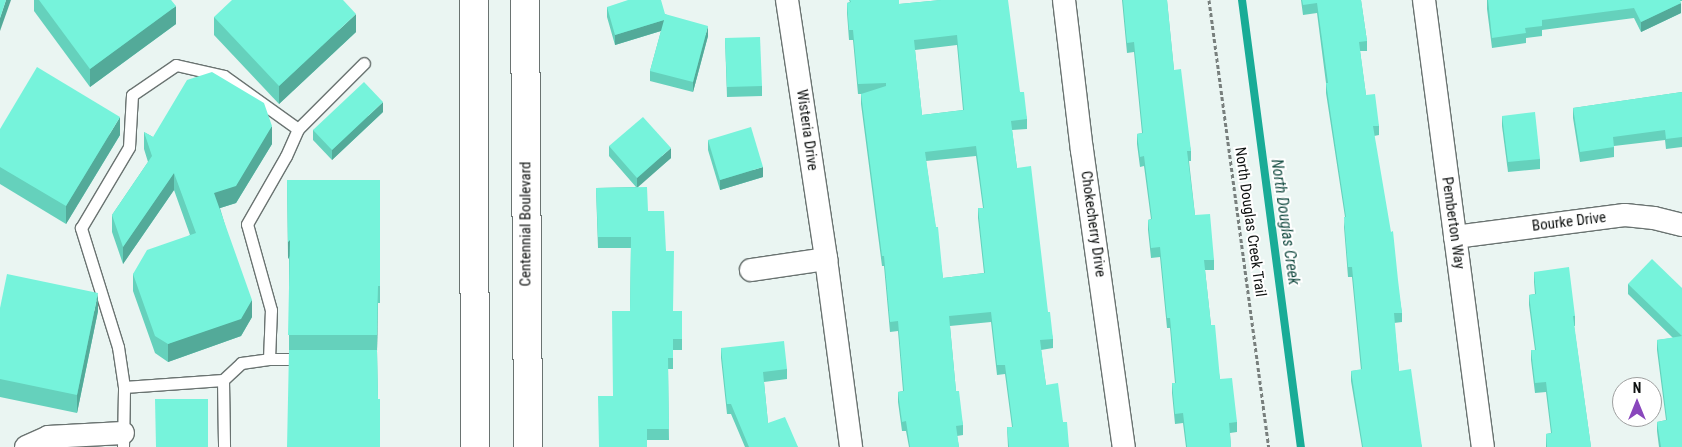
<!DOCTYPE html>
<style>
body{margin:0}
#map{position:relative;width:1682px;height:447px;overflow:hidden;background:#eaf5f2;font-family:"Roboto Condensed",sans-serif}
div>[style]{position:absolute}
.stream>*{height:8px;margin:-4px;padding:0 4px;transform-origin:4px;border-radius:4px;background:#19ac97}
.path>*{height:3px;margin-top:-1.5px;transform-origin:0;background:repeating-linear-gradient(90deg,#787f7d 0 4px,transparent 0 6.5px)}
.roads{filter:drop-shadow(1px 0 #6a7371) drop-shadow(-1px 0 #6a7371) drop-shadow(0 1px #6a7371) drop-shadow(0 -1px #6a7371)}
.service>*{height:11px;margin:-5.5px;padding:0 5.5px;transform-origin:5.5px;border-radius:5.5px;background:#fff}
.minor>*{height:22px;margin:-11px;padding:0 11px;transform-origin:11px;border-radius:11px;background:#fff}
.secondary>*{height:28px;margin:-14px;padding:0 14px;transform-origin:14px;border-radius:14px;background:#fff}
.wall>*{inset:0;background:#65d1bc}
.shaded-wall>*{inset:0;background:#53aa99}
.building>*{inset:0;background:#76f3db}
span{translate:-50% -50%;white-space:nowrap;text-align:center;line-height:1.15;-webkit-text-stroke:4px #fff;paint-order:stroke}
.street-label{font-size:15px;color:#0f1211}
.water-label{font-size:16px;color:#154c42;font-style:italic}
.north{position:absolute;left:1612px;top:377px;width:50px;height:50px;box-sizing:border-box;background:#fff;border:1px solid #9fa0a0;border-radius:50%;rotate:0deg;font-size:14px;font-weight:700;line-height:20px;text-align:center;color:#0f1211}
.north::after{content:'';display:block;margin:auto;width:18px;height:22px;background:#8947bc;clip-path:polygon(50% 0,100% 100%,50% 72%,0 100%)}
</style>
<div id="map">
<div class="stream">
<i style="left:1242px;top:0;width:451px;rotate:82.5deg"></i>
</div>
<div class="path">
<i style="left:1209px;top:0;width:451px;rotate:82.4deg"></i>
</div>
<div class="roads">
<div class="service">
<i style="left:269px;top:359px;width:49px;rotate:-87.7deg"></i>
<i style="left:271px;top:310px;width:89px;rotate:-105.6deg"></i>
<i style="left:247px;top:224px;width:78px;rotate:-60.2deg"></i>
<i style="left:286px;top:156px;width:30px;rotate:-66deg"></i>
<i style="left:298px;top:129px;width:93px;rotate:-45deg"></i>
<i style="left:223px;top:380px;width:67px;rotate:89.1deg"></i>
<i style="left:124px;top:387px;width:99px;rotate:-4deg"></i>
<i style="left:223px;top:380px;width:25px;rotate:-43deg"></i>
<i style="left:241px;top:363px;width:28px;rotate:-8deg"></i>
<i style="left:269px;top:359px;width:34px"></i>
<i style="left:123px;top:447px;width:60px;rotate:-89deg"></i>
<i style="left:124px;top:387px;width:40px;rotate:-98.5deg"></i>
<i style="left:118px;top:347px;width:125px;rotate:-107.3deg"></i>
<i style="left:81px;top:228px;width:94px;rotate:-59.3deg"></i>
<i style="left:129px;top:147px;width:52px;rotate:-86.7deg"></i>
<i style="left:132px;top:95px;width:53px;rotate:-34.3deg"></i>
<i style="left:176px;top:65px;width:49px;rotate:12.9deg"></i>
<i style="left:224px;top:76px;width:91px;rotate:35.6deg"></i>
</div>
<div class="minor">
<i style="left:787px;top:0;width:262px;rotate:81.4deg"></i>
<i style="left:826px;top:259px;width:190px;rotate:82.4deg"></i>
<i style="left:1064px;top:0;width:151px;rotate:83.2deg"></i>
<i style="left:1082px;top:150px;width:300px;rotate:82deg"></i>
<i style="left:1424px;top:0;width:451px;rotate:82.5deg"></i>
<i style="left:1455px;top:237px;width:171px;rotate:-7.4deg"></i>
<i style="left:1625px;top:215px;width:29px;rotate:6deg"></i>
<i style="left:1654px;top:218px;width:29px;rotate:14deg"></i>
<i style="left:751px;top:270px;width:76px;rotate:-8.3deg"></i>
<i style="left:26px;top:447px;width:24px;rotate:-24deg"></i>
<i style="left:48px;top:437px;width:75px;rotate:-3.1deg"></i>
</div>
<div class="secondary">
<i style="left:474px;top:0;width:447px;rotate:89.9deg"></i>
<i style="left:525px;top:0;width:447px;rotate:89.6deg"></i>
</div>
</div>
<div class="wall">
<i style="clip-path:polygon(34px 0,171px 0,176px 24px,90px 87px,34px 11px)"></i>
<i style="clip-path:polygon(evenodd,849px 0,899px 0,899px 4px,941px 0,1020px 92px,1027px 119px,1027px 129px,1012px 130px,1017px 168px,1053px 339px,1053px 348px,1041px 350px,1046px 385px,1063px 422px,1069px 447px,1008px 447px,1007px 427px,1012px 427px,1005px 374px,997px 375px,991px 322px,950px 326px,956px 391px,963px 425px,963px 435px,957px 436px,959px 447px,909px 447px,906px 431px,902px 431px,898px 402px,898px 392px,903px 391px,898px 331px,890px 332px,884px 266px,882px 266px,861px 104px,861px 94px,858px 94px,853px 40px,849px 40px,847px 13px,847px 3px,850px 2px,849px 0,957px 45px,963px 110px,922px 115px,915px 50px,957px 45px,849px 0,976px 156px,983px 208px,978px 208px,978px 218px,984px 273px,943px 278px,926px 161px,976px 156px)"></i>
<i style="clip-path:polygon(1122px 0,1167px 0,1174px 70px,1191px 151px,1191px 161px,1189px 161px,1195px 215px,1214px 260px,1214px 270px,1205px 270px,1211px 325px,1220px 379px,1237px 422px,1237px 432px,1230px 433px,1231px 447px,1186px 447px,1183px 423px,1175px 424px,1172px 393px,1172px 383px,1175px 383px,1170px 328px,1167px 328px,1160px 257px,1151px 258px,1148px 230px,1148px 220px,1151px 219px,1144px 166px,1140px 167px,1137px 144px,1137px 134px,1142px 133px,1134px 52px,1127px 53px)"></i>
<i style="clip-path:polygon(1301px 0,1361px 0,1367px 41px,1367px 51px,1360px 51px,1366px 95px,1379px 126px,1379px 135px,1374px 136px,1402px 313px,1402px 322px,1394px 323px,1399px 371px,1422px 447px,1362px 447px,1351px 381px,1351px 371px,1361px 370px,1352px 277px,1348px 277px,1344px 227px,1345px 217px,1326px 93px,1326px 83px,1317px 13px,1303px 15px)"></i>
<i style="clip-path:polygon(1487px 0,1682px 0,1682px 1px,1680px 1px,1681px 13px,1641px 32px,1634px 18px,1542px 30px,1542px 36px,1526px 38px,1526px 43px,1492px 48px,1487px 9px)"></i>
<i style="clip-path:polygon(607px 7px,665px 14px,708px 36px,693px 92px,650px 81px,650px 71px,661px 31px,615px 45px,607px 17px)"></i>
<i style="clip-path:polygon(214px 17px,356px 32px,279px 104px,214px 35px)"></i>
<i style="clip-path:polygon(725px 38px,762px 86px,762px 96px,727px 97px)"></i>
<i style="clip-path:polygon(1682px 92px,1682px 147px,1666px 149px,1665px 140px,1614px 146px,1614px 157px,1580px 162px,1573px 118px,1573px 108px)"></i>
<i style="clip-path:polygon(383px 112px,332px 160px,313px 140px,313px 130px)"></i>
<i style="clip-path:polygon(1502px 116px,1540px 159px,1540px 169px,1508px 172px,1502px 126px)"></i>
<i style="clip-path:polygon(0 129px,120px 135px,66px 224px,0 184px)"></i>
<i style="clip-path:polygon(144px 132px,153px 137px,272px 144px,236px 203px,220px 208px,252px 317px,241px 336px,168px 362px,155px 353px,133px 291px,133px 274px,190px 235px,174px 190px,123px 264px,112px 232px,112px 215px,148px 162px,144px 149px)"></i>
<i style="clip-path:polygon(708px 140px,763px 177px,720px 190px,708px 150px)"></i>
<i style="clip-path:polygon(609px 146px,671px 158px,637px 187px,666px 251px,673px 311px,682px 311px,682px 350px,673px 350px,673px 369px,668px 369px,669px 440px,647px 440px,613px 396px,630px 311px,631px 248px,598px 248px,596px 188px,636px 187px,609px 156px)"></i>
<i style="clip-path:polygon(287px 180px,380px 180px,380px 303px,378px 303px,377px 350px,378px 399px,380px 447px,289px 352px,289px 256px,288px 259px)"></i>
<i style="clip-path:polygon(1534px 272px,1575px 316px,1575px 326px,1574px 326px,1591px 447px,1546px 447px,1546px 434px,1551px 433px,1546px 392px,1535px 393px,1531px 360px,1531px 350px,1535px 350px,1529px 305px,1529px 295px,1535px 294px,1534px 282px)"></i>
<i style="clip-path:polygon(1628px 284px,1682px 288px,1682px 447px,1659px 447px,1657px 431px,1657px 422px,1666px 420px,1657px 350px,1657px 340px,1673px 338px,1628px 294px)"></i>
<i style="clip-path:polygon(0 308px,98px 311px,77px 413px,0 397px)"></i>
<i style="clip-path:polygon(721px 348px,787px 369px,787px 379px,764px 382px,768px 423px,798px 447px,745px 447px,731px 414px,727px 414px,721px 358px)"></i>
</div>
<div class="shaded-wall">
<i style="clip-path:polygon(6px 0,11px 0,0 31px,0 18px)"></i>
<i style="clip-path:polygon(1681px 3px,1681px 13px,1641px 32px,1641px 22px)"></i>
<i style="clip-path:polygon(176px 6px,176px 24px,90px 87px,90px 69px)"></i>
<i style="clip-path:polygon(356px 14px,356px 32px,279px 104px,279px 86px)"></i>
<i style="clip-path:polygon(664px 20px,664px 30px,615px 45px,615px 35px)"></i>
<i style="clip-path:polygon(708px 26px,708px 36px,693px 92px,693px 82px)"></i>
<i style="clip-path:polygon(383px 102px,383px 112px,332px 160px,332px 150px)"></i>
<i style="clip-path:polygon(120px 117px,120px 135px,66px 224px,66px 206px)"></i>
<i style="clip-path:polygon(272px 126px,272px 144px,236px 203px,214px 210px,214px 193px)"></i>
<i style="clip-path:polygon(671px 148px,671px 158px,637px 188px,637px 178px)"></i>
<i style="clip-path:polygon(763px 167px,763px 177px,720px 190px,720px 180px)"></i>
<i style="clip-path:polygon(174px 173px,174px 190px,123px 264px,123px 247px)"></i>
<i style="clip-path:polygon(290px 240px,290px 256px,288px 259px,288px 242px)"></i>
<i style="clip-path:polygon(378px 286px,378px 303px,377px 352px,377px 335px)"></i>
<i style="clip-path:polygon(98px 293px,98px 311px,77px 413px,77px 395px)"></i>
<i style="clip-path:polygon(252px 300px,252px 317px,241px 336px,168px 362px,168px 344px)"></i>
</div>
<div class="building">
<i style="clip-path:polygon(0 0,6px 0,0 18px)"></i>
<i style="clip-path:polygon(39px 0,171px 0,176px 6px,90px 69px)"></i>
<i style="clip-path:polygon(232px 0,343px 0,356px 14px,279px 86px,214px 17px)"></i>
<i style="clip-path:polygon(628px 0,661px 0,665px 14px,708px 26px,693px 82px,650px 71px,664px 20px,615px 35px,607px 7px)"></i>
<i style="clip-path:polygon(evenodd,850px 0,899px 0,899px 4px,941px 0,1008px 0,1020px 92px,1024px 92px,1027px 119px,1011px 121px,1017px 168px,1031px 166px,1048px 312px,1050px 312px,1053px 339px,1040px 340px,1046px 385px,1058px 383px,1063px 422px,1067px 422px,1069px 447px,1009px 447px,1007px 427px,1013px 427px,1005px 365px,997px 365px,991px 312px,949px 316px,956px 391px,959px 391px,963px 425px,956px 426px,959px 447px,910px 447px,906px 421px,902px 422px,898px 392px,904px 391px,898px 321px,890px 322px,884px 256px,882px 256px,861px 94px,886px 86px,886px 83px,858px 84px,853px 30px,849px 30px,847px 3px,851px 2px,850px 0,957px 35px,964px 110px,922px 115px,914px 40px,957px 35px,850px 0,976px 146px,984px 208px,978px 208px,985px 273px,943px 278px,938px 227px,936px 227px,925px 152px,976px 146px)"></i>
<i style="clip-path:polygon(1123px 0,1167px 0,1174px 70px,1181px 69px,1191px 151px,1187px 151px,1195px 215px,1210px 214px,1214px 260px,1204px 260px,1211px 325px,1215px 325px,1220px 379px,1232px 378px,1237px 422px,1229px 423px,1231px 447px,1187px 447px,1183px 413px,1175px 414px,1172px 383px,1176px 383px,1170px 318px,1167px 318px,1160px 247px,1151px 248px,1148px 220px,1152px 219px,1144px 156px,1140px 157px,1137px 134px,1143px 133px,1134px 42px,1127px 43px)"></i>
<i style="clip-path:polygon(1302px 0,1361px 0,1367px 41px,1359px 42px,1366px 95px,1375px 94px,1379px 126px,1373px 126px,1391px 232px,1393px 231px,1398px 280px,1402px 313px,1394px 313px,1399px 371px,1411px 369px,1422px 447px,1363px 447px,1351px 371px,1362px 369px,1352px 267px,1348px 267px,1344px 217px,1346px 217px,1326px 83px,1328px 83px,1317px 3px,1303px 5px)"></i>
<i style="clip-path:polygon(1488px 0,1680px 0,1681px 3px,1641px 22px,1634px 8px,1542px 20px,1542px 26px,1525px 28px,1526px 33px,1492px 38px)"></i>
<i style="clip-path:polygon(760px 37px,762px 86px,727px 87px,725px 38px)"></i>
<i style="clip-path:polygon(37px 67px,120px 117px,66px 206px,0 167px,0 129px)"></i>
<i style="clip-path:polygon(212px 72px,264px 103px,272px 126px,236px 186px,214px 193px,252px 300px,241px 319px,168px 344px,155px 336px,133px 274px,147px 250px,196px 233px,174px 173px,123px 247px,112px 215px,152px 156px,144px 132px,153px 137px,187px 80px)"></i>
<i style="clip-path:polygon(364px 82px,383px 102px,332px 150px,313px 130px)"></i>
<i style="clip-path:polygon(1682px 92px,1682px 137px,1666px 139px,1665px 130px,1613px 137px,1614px 147px,1580px 152px,1573px 108px)"></i>
<i style="clip-path:polygon(1535px 112px,1540px 159px,1508px 162px,1502px 116px)"></i>
<i style="clip-path:polygon(643px 117px,671px 148px,637px 178px,609px 146px)"></i>
<i style="clip-path:polygon(751px 127px,763px 167px,720px 180px,708px 140px)"></i>
<i style="clip-path:polygon(287px 180px,380px 180px,380px 286px,378px 286px,377px 335px,288px 335px,290px 240px,288px 242px)"></i>
<i style="clip-path:polygon(647px 187px,648px 211px,664px 211px,666px 251px,674px 251px,673px 311px,682px 311px,682px 339px,673px 339px,673px 358px,668px 358px,669px 429px,647px 429px,647px 447px,599px 447px,598px 396px,613px 396px,612px 311px,630px 311px,631px 237px,598px 237px,596px 188px)"></i>
<i style="clip-path:polygon(1652px 259px,1682px 288px,1682px 336px,1628px 284px)"></i>
<i style="clip-path:polygon(1569px 267px,1575px 316px,1573px 316px,1591px 447px,1547px 447px,1546px 434px,1552px 433px,1546px 382px,1535px 383px,1531px 350px,1536px 350px,1529px 295px,1536px 294px,1534px 272px)"></i>
<i style="clip-path:polygon(7px 274px,98px 293px,77px 395px,0 379px,0 308px)"></i>
<i style="clip-path:polygon(1682px 336px,1682px 447px,1661px 447px,1657px 422px,1667px 420px,1657px 340px)"></i>
<i style="clip-path:polygon(784px 341px,787px 369px,763px 372px,768px 423px,785px 417px,798px 447px,749px 447px,731px 404px,727px 404px,721px 348px)"></i>
<i style="clip-path:polygon(289px 350px,377px 350px,378px 399px,380px 399px,380px 447px,287px 447px)"></i>
<i style="clip-path:polygon(155px 399px,208px 399px,208px 447px,156px 447px)"></i>
</div>
<div class="street-label">
<span style="left:807px;top:130px;rotate:82deg">Wisteria Drive</span>
<span style="left:1250px;top:222px;rotate:82deg">North Douglas Creek Trail</span>
<span style="left:1569px;top:222px;rotate:-7deg">Bourke Drive</span>
<span style="left:1453px;top:223px;rotate:82deg">Pemberton Way</span>
<span style="left:526px;top:224px;rotate:-90deg">Centennial Boulevard</span>
<span style="left:1093px;top:224px;rotate:82deg">Chokecherry Drive</span>
</div>
<div class="water-label">
<span style="left:1285px;top:222px;rotate:82deg">North Douglas Creek</span>
</div>
<div class="north">N</div>
</div>
